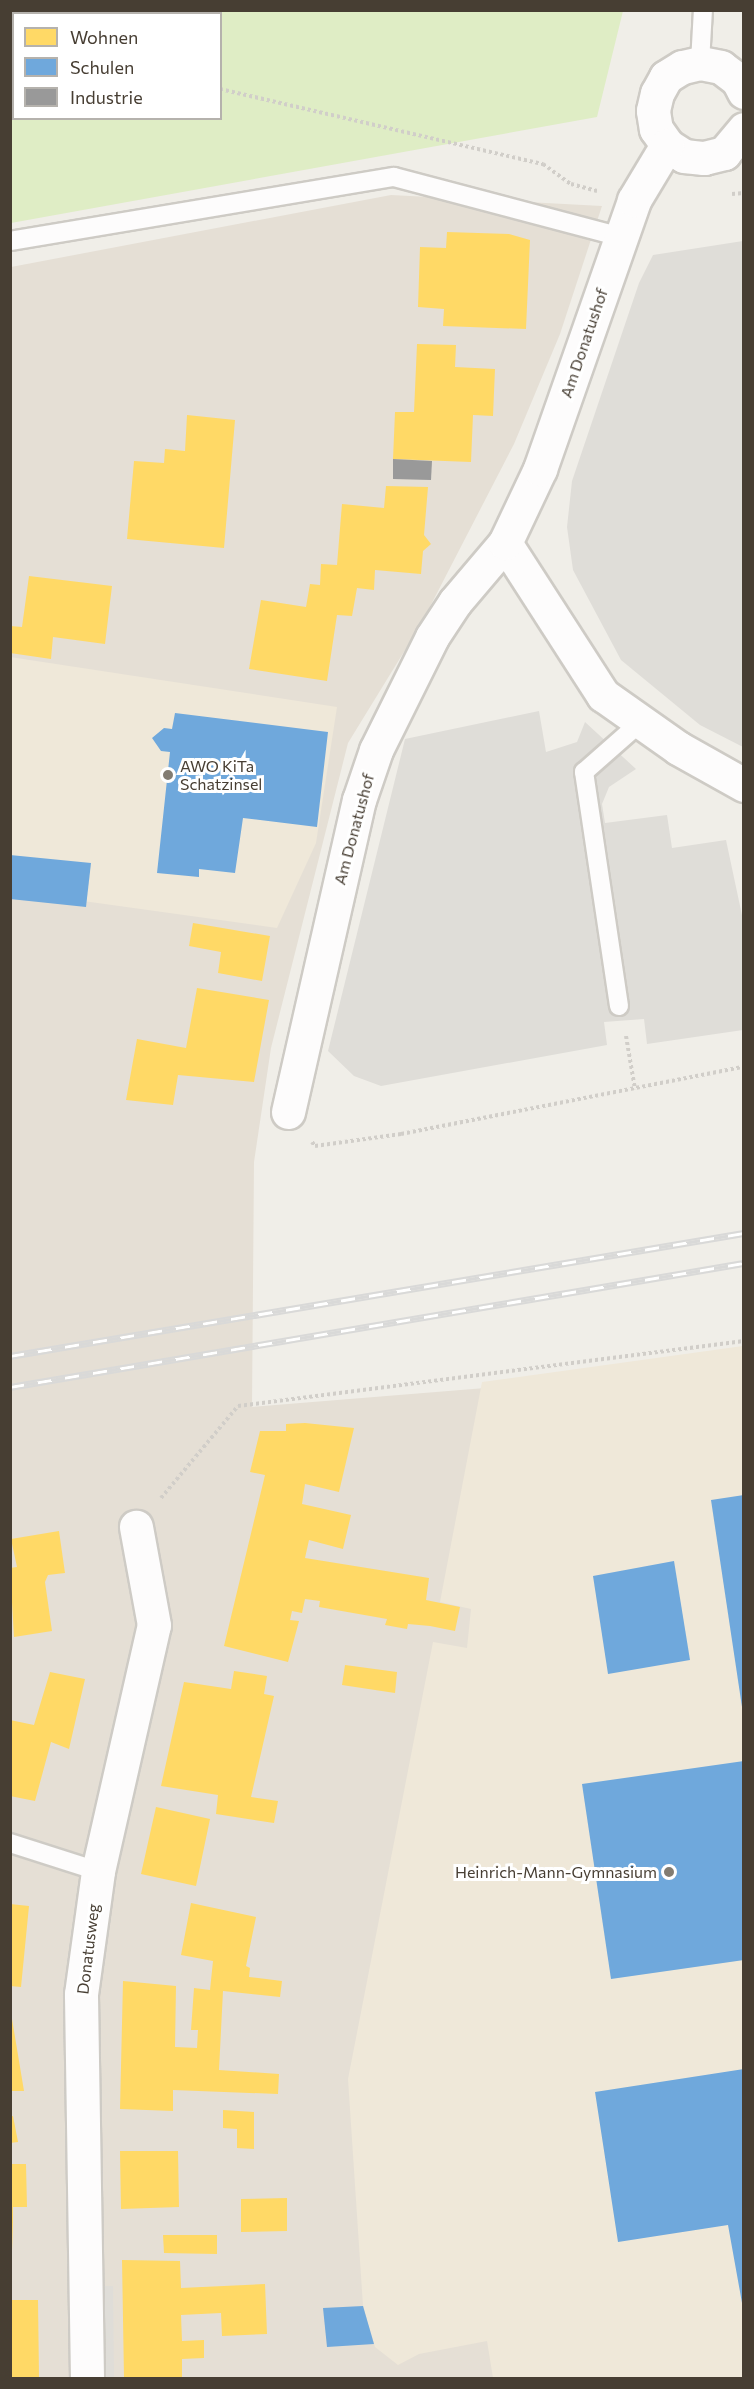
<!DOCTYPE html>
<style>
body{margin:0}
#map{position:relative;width:754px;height:2389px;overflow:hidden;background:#f0eee8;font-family:Commissioner,sans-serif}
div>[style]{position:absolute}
.residential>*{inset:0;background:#e5dfd5}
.education>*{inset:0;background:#efe8d9}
.green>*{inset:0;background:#dfedc5}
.parking>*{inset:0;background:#dfddd8}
.homes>*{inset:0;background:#ffd966}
.schools>*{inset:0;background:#6fa8dc}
.industry>*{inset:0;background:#999}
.path>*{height:4px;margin-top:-2px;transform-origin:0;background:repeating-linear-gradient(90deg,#d1cec9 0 3px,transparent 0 6px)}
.roads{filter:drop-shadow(2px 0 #cecbc5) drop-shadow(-2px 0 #cecbc5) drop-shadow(0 2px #cecbc5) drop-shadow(0 -2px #cecbc5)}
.lane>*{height:18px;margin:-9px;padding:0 9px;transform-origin:9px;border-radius:9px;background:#fdfcfc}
.street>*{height:33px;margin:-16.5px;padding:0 16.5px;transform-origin:16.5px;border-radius:16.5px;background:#fdfcfc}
.rail>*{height:7px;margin-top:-3.5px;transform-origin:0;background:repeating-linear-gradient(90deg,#fff 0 14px,#d9d9d8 0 28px);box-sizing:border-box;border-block:2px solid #d9d9d8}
.dots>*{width:16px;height:16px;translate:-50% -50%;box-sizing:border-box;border:3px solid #fff;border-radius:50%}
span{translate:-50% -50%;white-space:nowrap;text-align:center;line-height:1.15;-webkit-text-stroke:6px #fff;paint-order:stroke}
.street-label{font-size:16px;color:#473e33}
.poi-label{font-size:16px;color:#473e33}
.left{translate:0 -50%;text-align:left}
.right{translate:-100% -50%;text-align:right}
.frame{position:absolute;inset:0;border:12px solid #473e33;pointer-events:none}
.legend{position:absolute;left:12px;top:12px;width:210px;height:108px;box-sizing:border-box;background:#fff;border:2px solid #b5b2ad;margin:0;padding:8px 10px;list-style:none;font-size:18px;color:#473e33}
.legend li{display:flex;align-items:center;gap:12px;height:30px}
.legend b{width:30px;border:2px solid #b5b2ad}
</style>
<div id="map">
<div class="residential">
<i style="clip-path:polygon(391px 195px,602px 206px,560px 334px,514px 444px,421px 624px,348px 743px,271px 1048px,254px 1162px,252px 1407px,743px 1367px,743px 2378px,11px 2378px,11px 267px)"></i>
</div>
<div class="education">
<i style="clip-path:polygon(10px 657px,337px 707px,316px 843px,277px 928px,11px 891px)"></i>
<i style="clip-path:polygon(743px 1346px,743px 2378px,493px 2378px,487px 2341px,419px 2354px,398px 2365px,375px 2347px,363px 2306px,348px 2079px,433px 1642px,467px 1648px,471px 1609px,440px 1602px,482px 1382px)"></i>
</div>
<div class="green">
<i style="clip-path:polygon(evenodd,11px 10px,623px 10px,623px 11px,597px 117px,11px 223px,11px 10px,14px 14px,220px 14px,220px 118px,14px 118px,14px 14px)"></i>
</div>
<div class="parking">
<i style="clip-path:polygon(743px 241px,744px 241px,743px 747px,700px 725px,621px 660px,573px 570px,567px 527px,572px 481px,639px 283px,653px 255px)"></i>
<i style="clip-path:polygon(539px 711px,546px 752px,577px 742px,585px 722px,636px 769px,609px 787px,602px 804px,605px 823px,667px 815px,672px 848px,726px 840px,743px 920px,743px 1030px,647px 1044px,644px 1019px,604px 1022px,607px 1045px,381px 1086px,354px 1076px,328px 1051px,405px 739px)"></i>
<i style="clip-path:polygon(100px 2286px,113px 2286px,114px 2378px,101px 2378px)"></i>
</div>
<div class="homes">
<i style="clip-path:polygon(447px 232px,509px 234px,530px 240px,526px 329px,443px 326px,444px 309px,418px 307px,420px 247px,446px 248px)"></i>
<i style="clip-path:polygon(417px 344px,456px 345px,455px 367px,495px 369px,493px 416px,473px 415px,471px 462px,393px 459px,395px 412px,414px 412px)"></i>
<i style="clip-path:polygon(187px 415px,235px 420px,224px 548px,127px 539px,134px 461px,164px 463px,165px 449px,185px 451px)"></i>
<i style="clip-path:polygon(386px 486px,428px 487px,424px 535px,431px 544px,423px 551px,421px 574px,375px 570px,374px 590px,357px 588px,352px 616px,337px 615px,327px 681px,249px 669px,261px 600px,306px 607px,310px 584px,320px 585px,321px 564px,337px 565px,342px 504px,384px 508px)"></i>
<i style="clip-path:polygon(29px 576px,112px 586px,105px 644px,53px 637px,51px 659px,10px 653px,10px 626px,22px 627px)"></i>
<i style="clip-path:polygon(193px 923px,270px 936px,262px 981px,218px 973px,221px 952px,189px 946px)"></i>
<i style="clip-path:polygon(197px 988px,269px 1000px,254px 1082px,178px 1075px,173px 1105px,126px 1100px,137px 1039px,186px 1048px)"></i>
<i style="clip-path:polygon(305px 1423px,354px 1428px,339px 1492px,305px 1484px,302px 1504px,351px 1515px,343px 1549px,309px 1540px,305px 1558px,429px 1578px,426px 1600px,460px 1607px,455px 1631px,430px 1626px,408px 1624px,407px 1629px,385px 1625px,387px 1619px,319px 1607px,320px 1601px,305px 1599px,302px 1613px,292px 1611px,290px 1620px,299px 1621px,288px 1662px,224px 1646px,265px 1475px,250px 1472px,260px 1431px,286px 1431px,286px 1424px)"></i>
<i style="clip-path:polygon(59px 1531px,65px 1573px,48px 1575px,45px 1582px,52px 1631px,14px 1637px,10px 1568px,17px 1567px,11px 1539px)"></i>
<i style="clip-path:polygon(345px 1665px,397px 1672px,395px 1693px,342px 1685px)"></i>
<i style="clip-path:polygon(234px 1671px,267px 1676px,264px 1694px,274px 1696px,251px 1797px,278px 1801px,274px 1823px,216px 1814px,218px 1795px,161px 1786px,184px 1682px,231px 1689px)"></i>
<i style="clip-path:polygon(50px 1672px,85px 1679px,69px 1749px,51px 1742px,35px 1801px,10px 1796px,10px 1720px,34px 1725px)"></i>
<i style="clip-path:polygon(156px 1807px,210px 1819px,196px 1886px,141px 1874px)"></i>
<i style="clip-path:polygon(191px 1903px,256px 1917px,246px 1966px,250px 1968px,249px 1977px,282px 1981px,280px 1997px,223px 1991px,219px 2070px,279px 2074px,278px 2094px,173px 2090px,173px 2111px,120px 2109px,123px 1981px,176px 1986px,175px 2047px,197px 2048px,198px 2030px,191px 2030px,194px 1988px,210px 1990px,213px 1961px,181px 1955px)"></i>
<i style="clip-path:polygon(10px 1904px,29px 1906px,21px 1987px,10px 1986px)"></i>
<i style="clip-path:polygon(12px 2019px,24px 2091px,10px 2091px)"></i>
<i style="clip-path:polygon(223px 2110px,254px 2112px,254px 2149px,237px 2148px,237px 2129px,223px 2128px)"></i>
<i style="clip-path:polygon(13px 2116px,18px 2142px,10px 2143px,10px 2117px)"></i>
<i style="clip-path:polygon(120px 2151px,178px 2151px,179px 2207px,121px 2209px)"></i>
<i style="clip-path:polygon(10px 2164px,26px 2164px,27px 2207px,13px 2207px,13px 2251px)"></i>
<i style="clip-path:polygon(287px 2198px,287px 2231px,241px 2232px,241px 2199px)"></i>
<i style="clip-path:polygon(163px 2235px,217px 2235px,217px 2254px,164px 2253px)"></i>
<i style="clip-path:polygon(122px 2260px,180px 2261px,181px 2288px,265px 2284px,267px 2334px,222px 2336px,221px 2313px,181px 2315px,182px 2341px,204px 2340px,204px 2358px,182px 2359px,182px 2378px,124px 2378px)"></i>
<i style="clip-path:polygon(10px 2300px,38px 2300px,39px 2378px,10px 2378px)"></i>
</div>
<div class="schools">
<i style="clip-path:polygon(175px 713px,328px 732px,317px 827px,243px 818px,235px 873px,199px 869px,199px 877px,157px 873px,170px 752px,161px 751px,152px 738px,164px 728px,172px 729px)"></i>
<i style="clip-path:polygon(10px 855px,91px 863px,86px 907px,10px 899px)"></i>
<i style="clip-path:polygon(744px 1495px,744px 1707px,742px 1707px,711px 1500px)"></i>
<i style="clip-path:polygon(674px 1561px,690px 1660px,608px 1674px,593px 1576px)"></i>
<i style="clip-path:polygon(744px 1761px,744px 1960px,611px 1979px,582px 1784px)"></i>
<i style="clip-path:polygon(744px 2069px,744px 2314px,728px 2225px,618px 2242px,595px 2092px)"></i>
<i style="clip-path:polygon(363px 2306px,374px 2344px,327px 2347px,323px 2308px)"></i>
</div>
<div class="industry">
<i style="clip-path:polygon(393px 459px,432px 461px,431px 480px,393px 479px)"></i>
</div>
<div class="path">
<i style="left:10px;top:33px;width:4px;rotate:27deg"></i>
<i style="left:220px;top:89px;width:332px;rotate:13.1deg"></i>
<i style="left:543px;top:164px;width:34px;rotate:36deg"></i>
<i style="left:571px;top:184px;width:27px;rotate:15deg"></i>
<i style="left:732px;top:194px;width:12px;rotate:-5deg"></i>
<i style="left:626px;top:1036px;width:54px;rotate:80.4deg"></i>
<i style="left:312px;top:1142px;width:5px;rotate:53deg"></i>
<i style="left:315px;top:1146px;width:87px;rotate:-7.9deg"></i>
<i style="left:401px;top:1134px;width:349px;rotate:-11.1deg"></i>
<i style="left:161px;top:1498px;width:120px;rotate:-50.1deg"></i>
<i style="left:238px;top:1406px;width:510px;rotate:-7.32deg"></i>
</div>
<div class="roads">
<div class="lane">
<i style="left:700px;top:63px;width:53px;rotate:-86.8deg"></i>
<i style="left:10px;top:241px;width:389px;rotate:-9.5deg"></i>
<i style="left:394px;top:177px;width:235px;rotate:14.8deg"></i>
<i style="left:619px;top:1006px;width:237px;rotate:-98.5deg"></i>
<i style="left:584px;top:772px;width:76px;rotate:-41.3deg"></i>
<i style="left:10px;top:1843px;width:92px;rotate:17.7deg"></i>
</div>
<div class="street">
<i style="left:744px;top:92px;width:13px;rotate:-117deg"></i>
<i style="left:738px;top:80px;width:21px;rotate:-143deg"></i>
<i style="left:721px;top:67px;width:21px;rotate:-169deg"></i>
<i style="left:700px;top:63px;width:18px;rotate:167deg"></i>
<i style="left:682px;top:67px;width:19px;rotate:148deg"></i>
<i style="left:666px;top:77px;width:18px;rotate:119deg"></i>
<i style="left:657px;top:93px;width:18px;rotate:103deg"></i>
<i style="left:653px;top:111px;width:18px;rotate:81deg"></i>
<i style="left:656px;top:129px;width:19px;rotate:55deg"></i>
<i style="left:667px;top:145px;width:20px;rotate:33deg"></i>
<i style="left:684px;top:156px;width:20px;rotate:6deg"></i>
<i style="left:704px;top:158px;width:21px;rotate:-14deg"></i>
<i style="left:724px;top:153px;width:31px;rotate:-50deg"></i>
<i style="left:505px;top:543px;width:181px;rotate:57.2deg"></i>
<i style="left:603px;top:695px;width:92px;rotate:35.2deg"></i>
<i style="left:678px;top:748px;width:76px;rotate:29.3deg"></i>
<i style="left:288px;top:1112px;width:320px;rotate:-77.2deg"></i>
<i style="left:359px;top:800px;width:53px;rotate:-71.2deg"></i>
<i style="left:376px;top:750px;width:126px;rotate:-63.6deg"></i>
<i style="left:432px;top:637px;width:42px;rotate:-56.7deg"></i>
<i style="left:455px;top:602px;width:77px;rotate:-49.7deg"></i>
<i style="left:505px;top:543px;width:82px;rotate:-64.7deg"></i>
<i style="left:540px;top:469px;width:285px;rotate:-70.7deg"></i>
<i style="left:634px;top:200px;width:64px;rotate:-59deg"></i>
<i style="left:87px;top:2378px;width:384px;rotate:-90.9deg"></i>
<i style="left:81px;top:1994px;width:124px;rotate:-82.1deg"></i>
<i style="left:98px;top:1871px;width:252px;rotate:-77.2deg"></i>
<i style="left:154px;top:1625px;width:100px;rotate:-100.4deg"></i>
</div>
</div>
<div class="rail">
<i style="left:10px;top:1356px;width:744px;rotate:-9.51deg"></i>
<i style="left:10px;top:1387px;width:744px;rotate:-9.59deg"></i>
</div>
<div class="dots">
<i style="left:168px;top:775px;background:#827c72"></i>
<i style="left:669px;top:1872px;background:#827c72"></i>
</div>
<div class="street-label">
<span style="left:584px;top:343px;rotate:-71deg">Am Donatushof</span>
<span style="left:354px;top:829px;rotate:-75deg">Am Donatushof</span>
<span style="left:88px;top:1949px;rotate:-83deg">Donatusweg</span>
</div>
<div class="poi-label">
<span class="left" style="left:180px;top:775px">AWO KiTa<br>Schatzinsel</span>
<span class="right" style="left:657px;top:1872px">Heinrich-Mann-Gymnasium</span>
</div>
<div class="frame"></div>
<ul class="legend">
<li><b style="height:16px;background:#ffd966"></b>Wohnen</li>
<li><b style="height:16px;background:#6fa8dc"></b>Schulen</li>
<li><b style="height:16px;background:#999"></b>Industrie</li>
</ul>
</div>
